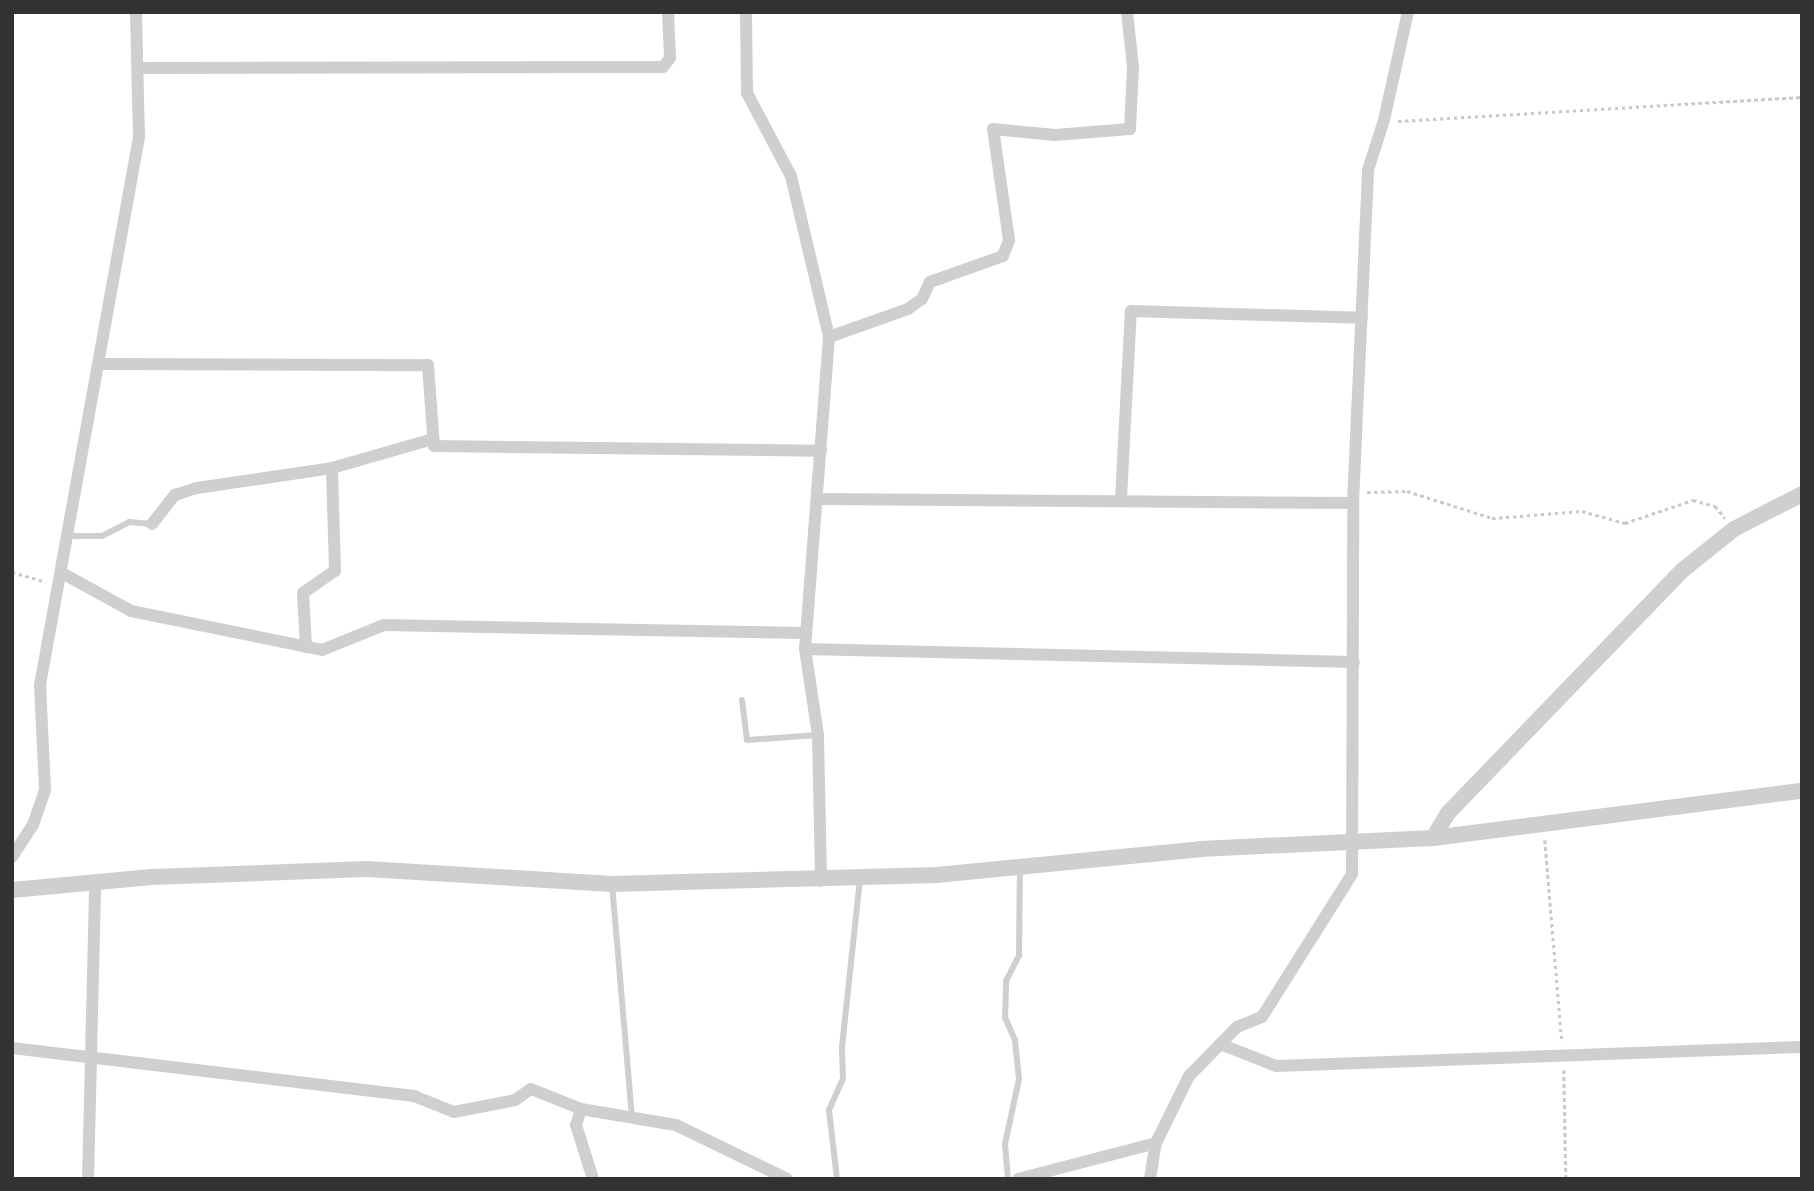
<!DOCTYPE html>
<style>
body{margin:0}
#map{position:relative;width:1814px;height:1191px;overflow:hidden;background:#fff;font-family:"Noto Sans",sans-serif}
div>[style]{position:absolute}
.path>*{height:2.5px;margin-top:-1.25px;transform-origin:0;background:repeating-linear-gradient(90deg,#c9c9c9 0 3.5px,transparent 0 7px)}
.service>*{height:6px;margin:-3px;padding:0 3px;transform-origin:3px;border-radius:3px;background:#cfcfcf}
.minor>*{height:12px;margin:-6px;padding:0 6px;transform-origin:6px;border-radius:6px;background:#cfcfcf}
.tertiary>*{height:16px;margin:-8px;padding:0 8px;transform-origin:8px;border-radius:8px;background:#cfcfcf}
span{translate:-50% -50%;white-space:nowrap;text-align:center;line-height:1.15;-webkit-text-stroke:7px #fff;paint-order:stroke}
.frame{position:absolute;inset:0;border:14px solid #323232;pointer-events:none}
</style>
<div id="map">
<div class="path">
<i style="left:1398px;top:121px;width:405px;rotate:-3.4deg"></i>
<i style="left:1367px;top:492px;width:40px;rotate:-1.4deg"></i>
<i style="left:1407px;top:491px;width:89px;rotate:17.6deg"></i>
<i style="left:1492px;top:518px;width:90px;rotate:-4.4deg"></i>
<i style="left:1582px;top:511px;width:45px;rotate:15.6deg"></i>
<i style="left:1625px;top:523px;width:72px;rotate:-18.7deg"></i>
<i style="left:1693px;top:500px;width:23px;rotate:15deg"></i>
<i style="left:1715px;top:506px;width:16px;rotate:50deg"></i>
<i style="left:12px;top:572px;width:35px;rotate:16deg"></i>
<i style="left:1545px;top:840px;width:203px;rotate:85.2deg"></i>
<i style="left:1564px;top:1070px;width:109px;rotate:88.9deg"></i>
</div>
<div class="service">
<i style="left:68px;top:536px;width:34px"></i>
<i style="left:102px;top:536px;width:30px;rotate:-27deg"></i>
<i style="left:129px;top:522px;width:23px;rotate:5deg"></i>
<i style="left:742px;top:700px;width:40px;rotate:82.9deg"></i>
<i style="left:747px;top:740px;width:71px;rotate:-4deg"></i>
<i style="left:612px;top:884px;width:233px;rotate:85.1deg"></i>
<i style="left:837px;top:1179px;width:69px;rotate:-96.6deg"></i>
<i style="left:829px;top:1110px;width:34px;rotate:-66deg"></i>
<i style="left:843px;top:1079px;width:32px;rotate:-92deg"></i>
<i style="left:842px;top:1047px;width:169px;rotate:-83.9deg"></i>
<i style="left:1008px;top:1179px;width:35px;rotate:-95deg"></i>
<i style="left:1005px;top:1144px;width:66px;rotate:-77.8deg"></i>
<i style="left:1019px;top:1079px;width:39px;rotate:-96deg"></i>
<i style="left:1015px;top:1040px;width:24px;rotate:-114deg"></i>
<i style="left:1005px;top:1018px;width:37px;rotate:-88deg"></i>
<i style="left:1006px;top:981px;width:28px;rotate:-63deg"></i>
<i style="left:1019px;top:956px;width:90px;rotate:-89.4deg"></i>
</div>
<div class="minor">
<i style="left:746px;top:12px;width:81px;rotate:89.3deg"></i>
<i style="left:747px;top:93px;width:94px;rotate:62.1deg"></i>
<i style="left:791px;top:176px;width:165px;rotate:76.7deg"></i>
<i style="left:829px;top:337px;width:313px;rotate:94.4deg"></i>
<i style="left:805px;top:649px;width:549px;rotate:1.36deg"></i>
<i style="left:138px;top:68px;width:525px;rotate:-0.11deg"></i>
<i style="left:663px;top:67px;width:11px;rotate:-52deg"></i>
<i style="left:670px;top:58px;width:46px;rotate:-92.5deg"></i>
<i style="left:829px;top:337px;width:84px;rotate:-19.5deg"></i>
<i style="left:908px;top:309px;width:17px;rotate:-36deg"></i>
<i style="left:922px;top:299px;width:19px;rotate:-65deg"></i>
<i style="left:930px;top:282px;width:77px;rotate:-19.6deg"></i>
<i style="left:1003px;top:256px;width:17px;rotate:-69deg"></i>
<i style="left:1009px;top:240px;width:112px;rotate:-98.2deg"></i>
<i style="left:993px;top:129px;width:62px;rotate:5.5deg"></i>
<i style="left:1055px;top:135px;width:75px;rotate:-4.6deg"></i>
<i style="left:1130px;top:129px;width:62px;rotate:-87.2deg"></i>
<i style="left:1133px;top:67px;width:55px;rotate:-96.2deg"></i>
<i style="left:101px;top:364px;width:327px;rotate:0.2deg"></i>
<i style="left:428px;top:365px;width:81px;rotate:85.8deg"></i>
<i style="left:434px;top:446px;width:387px;rotate:0.7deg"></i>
<i style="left:818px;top:499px;width:535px;rotate:0.43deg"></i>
<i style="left:1121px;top:499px;width:188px;rotate:-87deg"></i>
<i style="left:1131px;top:311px;width:231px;rotate:1.7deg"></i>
<i style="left:152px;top:524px;width:37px;rotate:-52deg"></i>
<i style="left:175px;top:495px;width:23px;rotate:-18deg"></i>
<i style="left:197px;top:488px;width:136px;rotate:-8.4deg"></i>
<i style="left:332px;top:468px;width:105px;rotate:-16deg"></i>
<i style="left:62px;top:573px;width:79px;rotate:28.8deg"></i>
<i style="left:131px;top:611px;width:195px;rotate:11.5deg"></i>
<i style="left:322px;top:650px;width:67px;rotate:-22deg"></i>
<i style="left:384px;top:625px;width:422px;rotate:1.1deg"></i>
<i style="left:306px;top:647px;width:54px;rotate:-93.2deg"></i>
<i style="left:303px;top:593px;width:39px;rotate:-35deg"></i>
<i style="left:335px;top:571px;width:103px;rotate:-91.7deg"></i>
<i style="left:805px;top:649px;width:87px;rotate:81.4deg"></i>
<i style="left:818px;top:735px;width:146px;rotate:88.8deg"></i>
<i style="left:12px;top:857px;width:38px;rotate:-57deg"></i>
<i style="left:33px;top:825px;width:37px;rotate:-71deg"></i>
<i style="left:45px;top:790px;width:105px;rotate:-92.7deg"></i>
<i style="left:40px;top:685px;width:557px;rotate:-79.76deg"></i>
<i style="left:139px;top:137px;width:125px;rotate:-91.4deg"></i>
<i style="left:1220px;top:1044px;width:60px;rotate:21.4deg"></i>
<i style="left:1276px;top:1066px;width:526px;rotate:-2.07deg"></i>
<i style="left:12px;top:1048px;width:405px;rotate:6.8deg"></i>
<i style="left:414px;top:1096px;width:43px;rotate:21.8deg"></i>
<i style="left:454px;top:1112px;width:62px;rotate:-11.1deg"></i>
<i style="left:515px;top:1100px;width:19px;rotate:-35deg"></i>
<i style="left:531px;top:1089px;width:54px;rotate:21.8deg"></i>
<i style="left:581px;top:1109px;width:96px;rotate:9.6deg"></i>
<i style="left:676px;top:1125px;width:123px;rotate:25.9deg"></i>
<i style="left:581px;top:1109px;width:17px;rotate:107deg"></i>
<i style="left:576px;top:1125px;width:57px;rotate:72.5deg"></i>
<i style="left:88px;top:1179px;width:297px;rotate:-88.6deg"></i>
<i style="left:1018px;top:1179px;width:143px;rotate:-14.6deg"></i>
<i style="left:1150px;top:1179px;width:36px;rotate:-81deg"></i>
<i style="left:1156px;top:1143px;width:75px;rotate:-63.8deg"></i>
<i style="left:1189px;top:1076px;width:69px;rotate:-45.6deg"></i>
<i style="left:1237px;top:1027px;width:27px;rotate:-22deg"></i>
<i style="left:1262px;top:1017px;width:169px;rotate:-57.8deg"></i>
<i style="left:1352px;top:874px;width:371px;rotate:-89.8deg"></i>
<i style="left:1353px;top:503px;width:333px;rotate:-87.4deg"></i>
<i style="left:1368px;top:170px;width:52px;rotate:-72.3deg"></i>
<i style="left:1384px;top:120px;width:111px;rotate:-77.5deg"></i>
</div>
<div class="tertiary">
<i style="left:1433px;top:838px;width:29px;rotate:-59deg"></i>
<i style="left:1448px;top:813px;width:339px;rotate:-46deg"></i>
<i style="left:1684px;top:569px;width:64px;rotate:-38.7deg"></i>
<i style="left:1734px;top:529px;width:76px;rotate:-27.2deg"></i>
<i style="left:12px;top:890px;width:140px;rotate:-5.3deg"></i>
<i style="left:151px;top:877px;width:216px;rotate:-2.1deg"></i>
<i style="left:367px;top:869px;width:245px;rotate:3.5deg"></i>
<i style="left:612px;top:884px;width:325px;rotate:-1.6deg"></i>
<i style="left:937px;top:875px;width:264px;rotate:-5.6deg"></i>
<i style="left:1200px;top:849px;width:233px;rotate:-2.7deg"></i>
<i style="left:1433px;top:838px;width:372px;rotate:-7.3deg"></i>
</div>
<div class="frame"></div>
</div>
